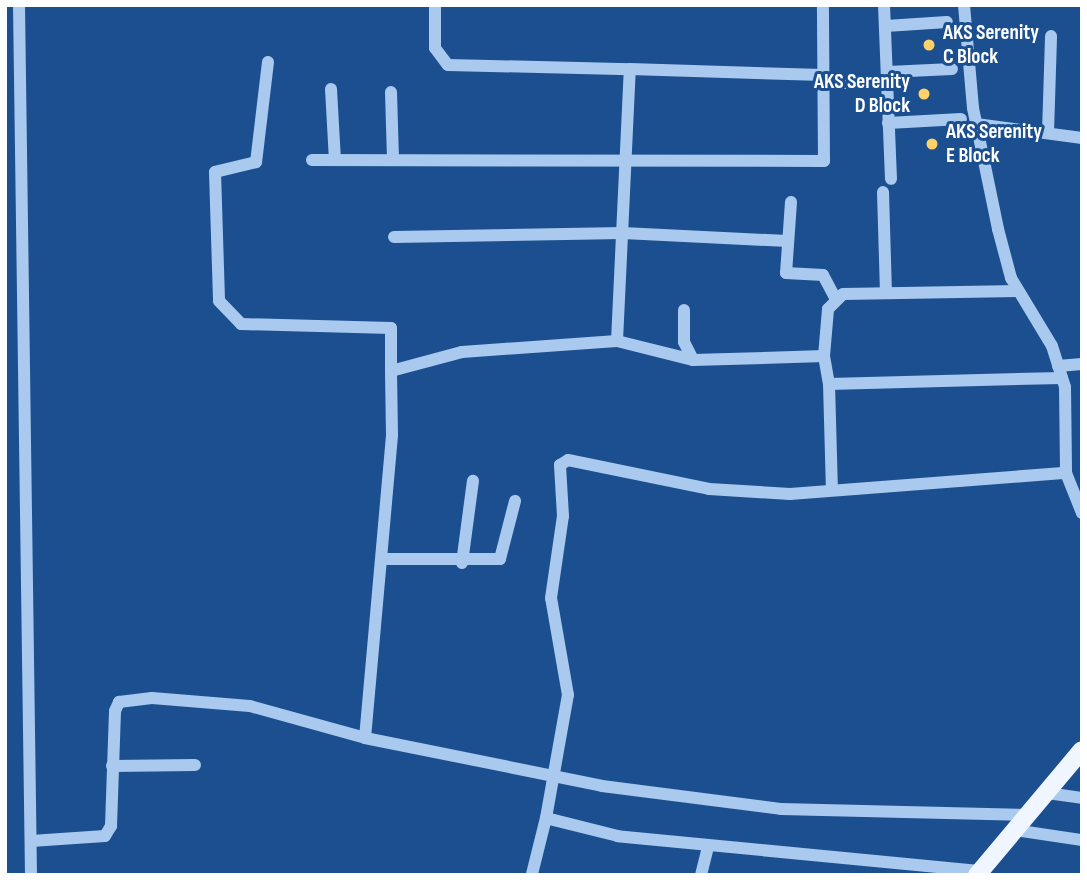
<!DOCTYPE html>
<style>
body{margin:0}
#map{position:relative;width:1087px;height:880px;overflow:hidden;background:#1b4f8f;font-family:"Sofia Sans Condensed",sans-serif}
div>[style]{position:absolute}
.minor>*{height:12px;margin:-6px;padding:0 6px;transform-origin:6px;border-radius:6px;background:#a9c9ee}
.major>*{height:18px;margin:-9px;padding:0 9px;transform-origin:9px;border-radius:9px;background:#f0f6ff}
.dots>*{width:19px;height:19px;translate:-50% -50%;box-sizing:border-box;border:4px solid #1b4f8f;border-radius:50%}
span{translate:-50% -50%;white-space:nowrap;text-align:center;line-height:1.15;-webkit-text-stroke:6px #1b4f8f;paint-order:stroke}
.poi-label{font-size:21px;color:#fff;font-weight:700}
.left{translate:0 -50%;text-align:left}
.right{translate:-100% -50%;text-align:right}
.frame{position:absolute;inset:0;border:7px solid #fff;pointer-events:none}
</style>
<div id="map">
<div class="minor">
<i style="left:19px;top:5px;width:870px;rotate:89.21deg"></i>
<i style="left:435px;top:5px;width:43px;rotate:90deg"></i>
<i style="left:435px;top:48px;width:21px;rotate:53deg"></i>
<i style="left:448px;top:65px;width:182px;rotate:1.3deg"></i>
<i style="left:884px;top:5px;width:174px;rotate:87.7deg"></i>
<i style="left:964px;top:5px;width:103px;rotate:85deg"></i>
<i style="left:973px;top:108px;width:124px;rotate:78.3deg"></i>
<i style="left:998px;top:229px;width:51px;rotate:75.1deg"></i>
<i style="left:1011px;top:278px;width:79px;rotate:58.9deg"></i>
<i style="left:1052px;top:346px;width:43px;rotate:72.4deg"></i>
<i style="left:1065px;top:387px;width:86px;rotate:89.3deg"></i>
<i style="left:1066px;top:473px;width:43px;rotate:68.2deg"></i>
<i style="left:886px;top:26px;width:61px;rotate:-3.8deg"></i>
<i style="left:268px;top:62px;width:101px;rotate:96.8deg"></i>
<i style="left:256px;top:162px;width:42px;rotate:166.3deg"></i>
<i style="left:215px;top:172px;width:129px;rotate:88.2deg"></i>
<i style="left:219px;top:301px;width:32px;rotate:46deg"></i>
<i style="left:241px;top:324px;width:150px;rotate:1.5deg"></i>
<i style="left:391px;top:328px;width:43px;rotate:90deg"></i>
<i style="left:888px;top:72px;width:64px;rotate:-2.7deg"></i>
<i style="left:823px;top:83px;width:65px"></i>
<i style="left:331px;top:89px;width:71px;rotate:86.8deg"></i>
<i style="left:391px;top:92px;width:67px;rotate:88.3deg"></i>
<i style="left:888px;top:123px;width:73px;rotate:-3.1deg"></i>
<i style="left:976px;top:124px;width:107px;rotate:7.5deg"></i>
<i style="left:1048px;top:133px;width:97px;rotate:-88.2deg"></i>
<i style="left:312px;top:160px;width:512px;rotate:0.11deg"></i>
<i style="left:824px;top:161px;width:156px;rotate:-90.4deg"></i>
<i style="left:883px;top:192px;width:101px;rotate:88.3deg"></i>
<i style="left:791px;top:202px;width:71px;rotate:94deg"></i>
<i style="left:786px;top:273px;width:37px;rotate:3deg"></i>
<i style="left:823px;top:275px;width:26px;rotate:62deg"></i>
<i style="left:394px;top:237px;width:229px;rotate:-1deg"></i>
<i style="left:623px;top:233px;width:165px;rotate:2.8deg"></i>
<i style="left:684px;top:310px;width:32px;rotate:90deg"></i>
<i style="left:684px;top:342px;width:20px;rotate:63deg"></i>
<i style="left:617px;top:341px;width:78px;rotate:14deg"></i>
<i style="left:693px;top:360px;width:131px;rotate:-1.7deg"></i>
<i style="left:824px;top:356px;width:28px;rotate:80deg"></i>
<i style="left:829px;top:384px;width:233px;rotate:-1.5deg"></i>
<i style="left:824px;top:356px;width:47px;rotate:-85.1deg"></i>
<i style="left:828px;top:309px;width:21px;rotate:-45deg"></i>
<i style="left:843px;top:294px;width:175px;rotate:-1deg"></i>
<i style="left:1058px;top:366px;width:24px;rotate:-5deg"></i>
<i style="left:829px;top:384px;width:105px;rotate:88.4deg"></i>
<i style="left:382px;top:559px;width:118px"></i>
<i style="left:500px;top:559px;width:60px;rotate:-75.5deg"></i>
<i style="left:462px;top:563px;width:83px;rotate:-82.4deg"></i>
<i style="left:365px;top:738px;width:304px;rotate:-84.9deg"></i>
<i style="left:392px;top:435px;width:64px;rotate:-90.9deg"></i>
<i style="left:391px;top:371px;width:73px;rotate:-15deg"></i>
<i style="left:462px;top:352px;width:155px;rotate:-4.1deg"></i>
<i style="left:617px;top:341px;width:272px;rotate:-87.3deg"></i>
<i style="left:630px;top:69px;width:193px;rotate:1.8deg"></i>
<i style="left:112px;top:766px;width:83px;rotate:-0.7deg"></i>
<i style="left:1047px;top:793px;width:35px;rotate:8deg"></i>
<i style="left:1014px;top:830px;width:69px;rotate:8.4deg"></i>
<i style="left:31px;top:841px;width:74px;rotate:-3.9deg"></i>
<i style="left:105px;top:836px;width:12px;rotate:-59deg"></i>
<i style="left:111px;top:826px;width:115px;rotate:-88deg"></i>
<i style="left:115px;top:711px;width:10px;rotate:-66deg"></i>
<i style="left:119px;top:702px;width:33px;rotate:-7deg"></i>
<i style="left:152px;top:698px;width:98px;rotate:4.7deg"></i>
<i style="left:250px;top:706px;width:119px;rotate:15.5deg"></i>
<i style="left:365px;top:738px;width:242px;rotate:11.4deg"></i>
<i style="left:602px;top:786px;width:180px;rotate:7.3deg"></i>
<i style="left:781px;top:809px;width:249px;rotate:1.4deg"></i>
<i style="left:979px;top:871px;width:363px;rotate:-174.5deg"></i>
<i style="left:618px;top:836px;width:74px;rotate:-166deg"></i>
<i style="left:546px;top:818px;width:125px;rotate:-79.9deg"></i>
<i style="left:568px;top:695px;width:98px;rotate:-99.9deg"></i>
<i style="left:551px;top:598px;width:83px;rotate:-81.7deg"></i>
<i style="left:563px;top:516px;width:51px;rotate:-93.4deg"></i>
<i style="left:560px;top:465px;width:9px;rotate:-32deg"></i>
<i style="left:568px;top:460px;width:144px;rotate:11.6deg"></i>
<i style="left:709px;top:489px;width:81px;rotate:3.5deg"></i>
<i style="left:790px;top:494px;width:277px;rotate:-4.4deg"></i>
<i style="left:532px;top:874px;width:58px;rotate:-76deg"></i>
<i style="left:701px;top:875px;width:29px;rotate:-76deg"></i>
</div>
<div class="major">
<i style="left:977px;top:875px;width:163px;rotate:-50deg"></i>
</div>
<div class="dots">
<i style="left:929px;top:45px;background:#ffd166"></i>
<i style="left:924px;top:94px;background:#ffd166"></i>
<i style="left:932px;top:144px;background:#ffd166"></i>
</div>
<div class="poi-label">
<span class="left" style="left:943px;top:45px">AKS Serenity<br>C Block</span>
<span class="right" style="left:910px;top:94px">AKS Serenity<br>D Block</span>
<span class="left" style="left:946px;top:144px">AKS Serenity<br>E Block</span>
</div>
<div class="frame"></div>
</div>
